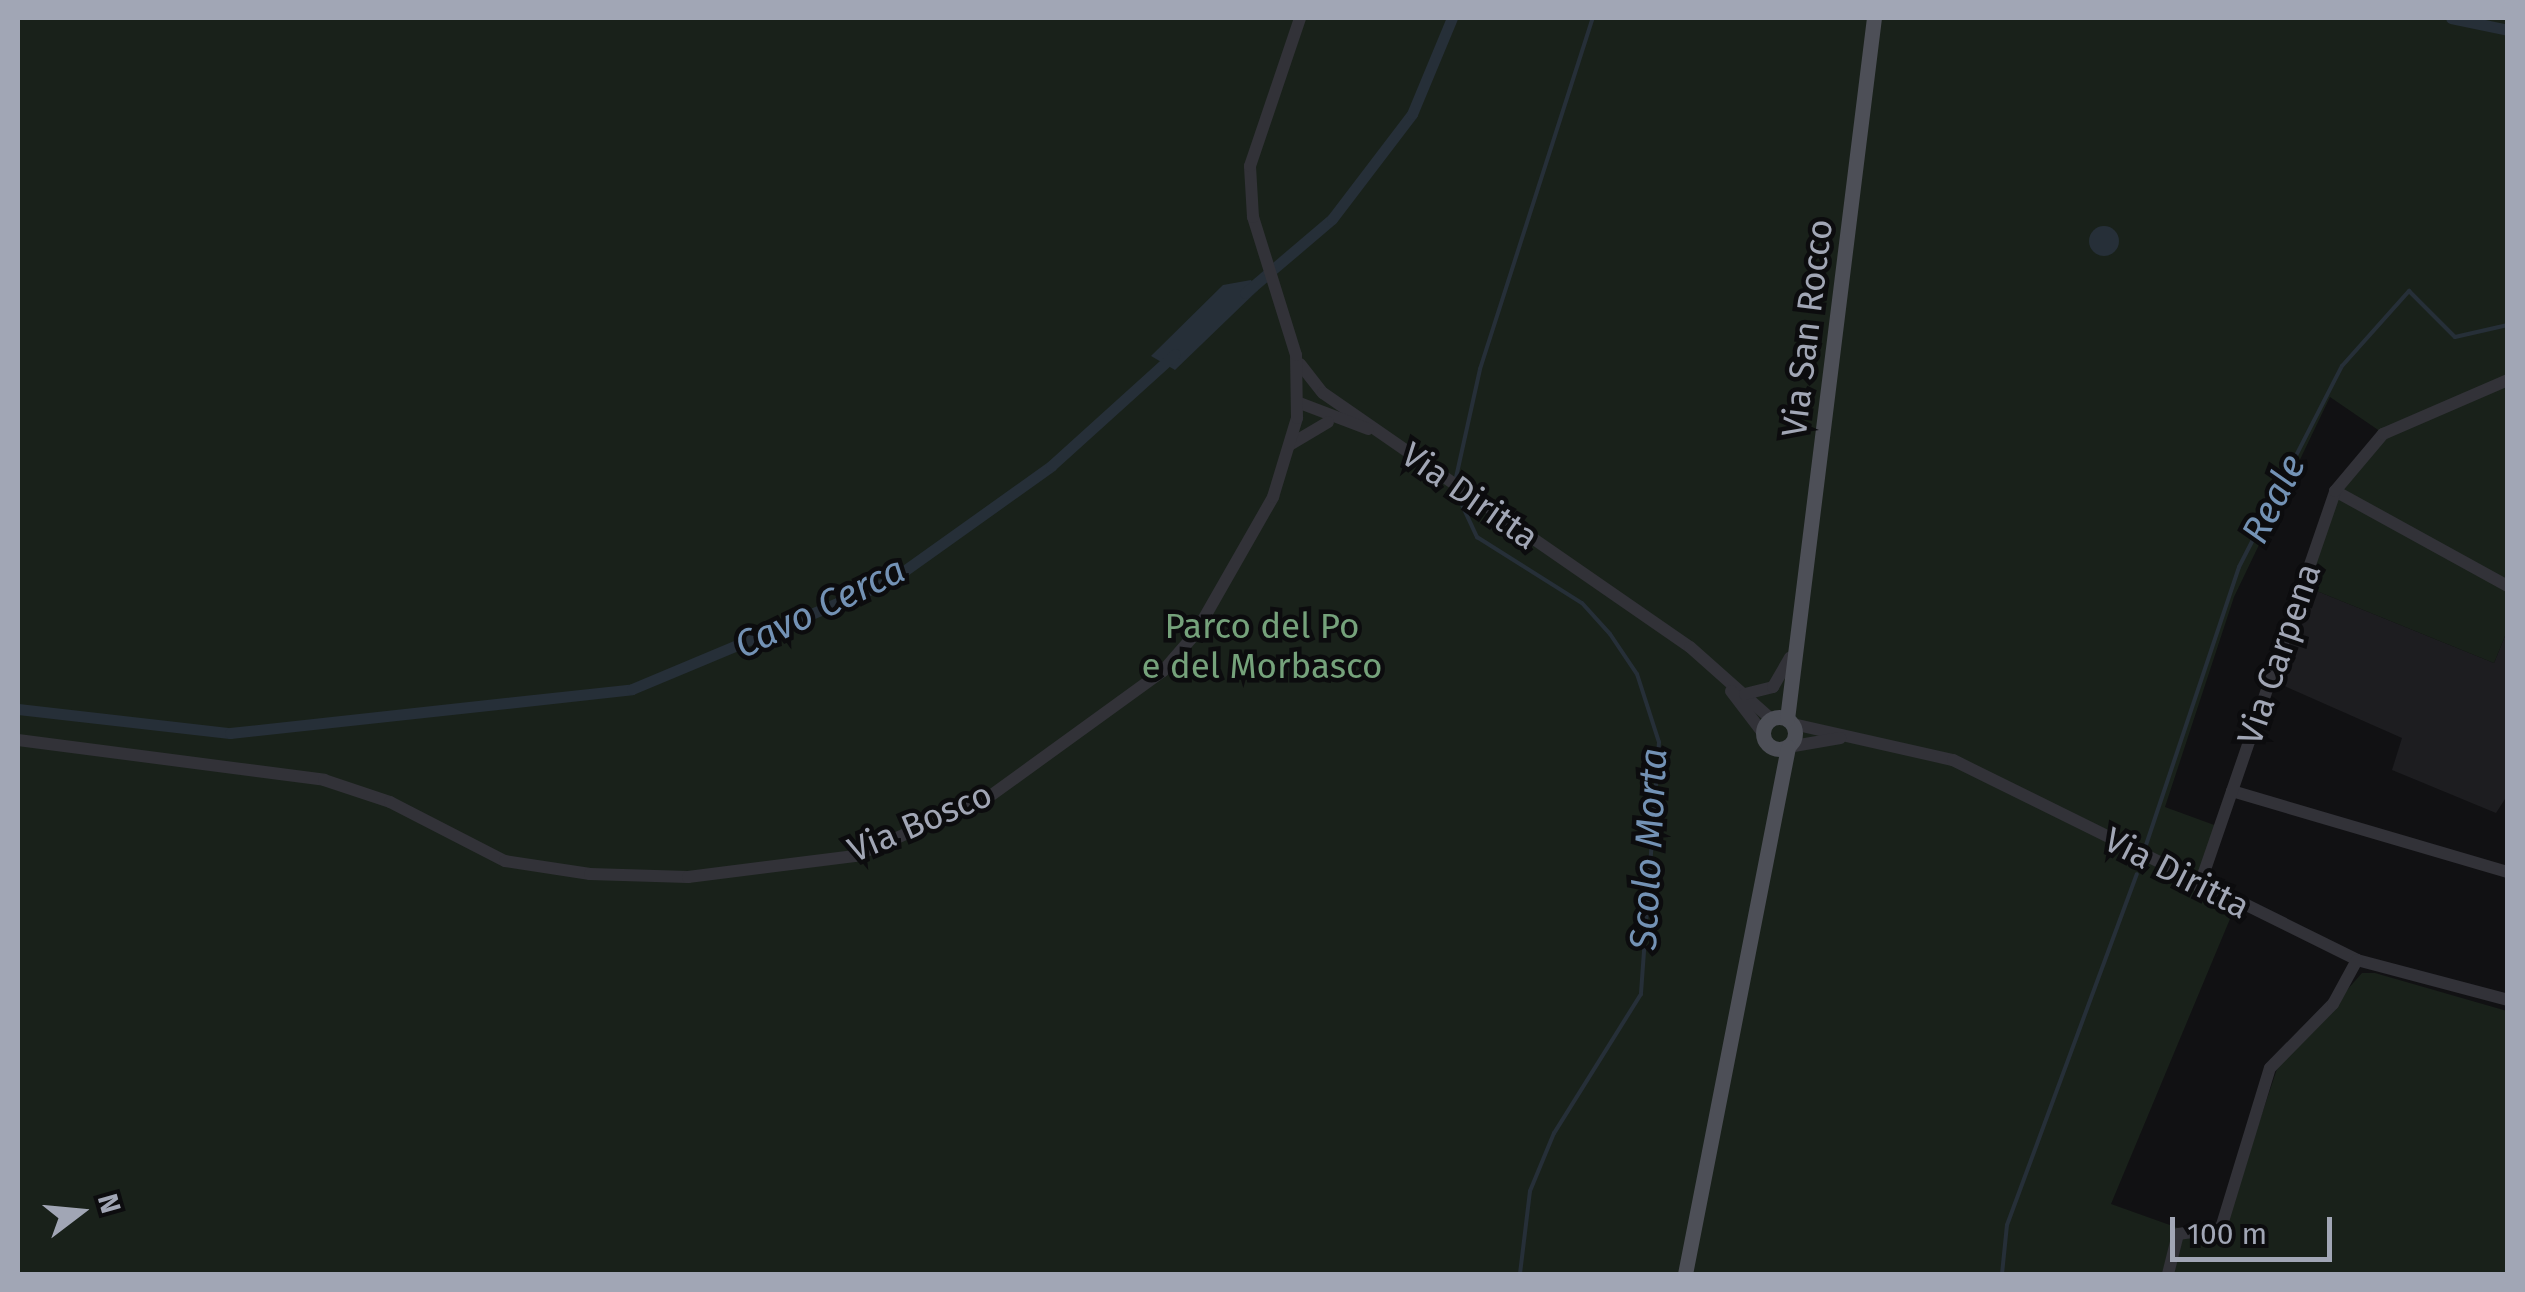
<!DOCTYPE html>
<style>
body{margin:0}
#map{position:relative;width:2525px;height:1292px;overflow:hidden;background:#111113;font-family:"Fira Sans",sans-serif}
div>[style]{position:absolute}
.built>*{inset:0;background:#1d1d20}
.green>*{inset:0;background:#19211a}
.water>*{inset:0;background:#262f38}
.round{border-radius:50%}
.stream>*{height:4px;margin:-2px;padding:0 2px;transform-origin:2px;border-radius:2px;background:#262f38}
.canal>*{height:11px;margin:-5.5px;padding:0 5.5px;transform-origin:5.5px;border-radius:5.5px;background:#262f38}
.minor>*{height:12px;margin:-6px;padding:0 6px;transform-origin:6px;border-radius:6px;background:#323238}
.major>*{height:15px;margin:-7.5px;padding:0 7.5px;transform-origin:7.5px;border-radius:7.5px;background:#4d4f57}
.major>.ring{margin:-7.5px;padding:0;box-sizing:content-box;background:none;border:15px solid #4d4f57;border-radius:50%}
span{translate:-50% -50%;white-space:nowrap;text-align:center;line-height:1.15;-webkit-text-stroke:9px #0c0c0e;paint-order:stroke}
.street-label{font-size:35px;color:#a1a6b5}
.park-label{font-size:35px;color:#75a27b}
.water-label{font-size:38px;color:#7392b5;font-style:italic}
.frame{position:absolute;inset:0;border:20px solid #a1a6b5;pointer-events:none}
.north{position:absolute;left:30px;top:1162px;width:100px;height:100px;-webkit-text-stroke:8px #0c0c0e;paint-order:stroke;rotate:74deg;font-size:28px;font-weight:700;line-height:40px;text-align:center;color:#a1a6b5}
.north::after{content:'';display:block;margin:auto;width:35px;height:45px;background:#a1a6b5;clip-path:polygon(50% 0,100% 100%,50% 72%,0 100%)}
.scale{position:absolute;left:2170px;top:1217px;width:162px;height:45px;box-sizing:border-box;border:5px solid #a1a6b5;border-top:0;padding-left:12px;font-size:30px;line-height:35px;white-space:nowrap;color:#a1a6b5;-webkit-text-stroke:8px #0c0c0e;paint-order:stroke}
</style>
<div id="map">
<div class="built">
<i style="clip-path:polygon(2302px 585px,2494px 663px,2507px 631px,2507px 796px,2496px 813px,2392px 770px,2402px 738px,2271px 680px)"></i>
</div>
<div class="green">
<i style="clip-path:polygon(18px 18px,2507px 18px,2507px 631px,2494px 663px,2302px 585px,2334px 490px,2384px 434px,2330px 397px,2234px 597px,2165px 807px,2217px 826px,2201px 876px,2240px 895px,2111px 1204px,2209px 1239px,2222px 1232px,2277px 1069px,2362px 973px,2375px 973px,2507px 1011px,2507px 1274px,18px 1274px)"></i>
</div>
<div class="water">
<i class="round" style="left:2089px;top:226px;width:30px;height:30px"></i>
<i style="clip-path:polygon(1251px 280px,1258px 290px,1175px 370px,1151px 356px,1223px 285px)"></i>
</div>
<div class="stream">
<i style="left:1455px;top:482px;width:116px;rotate:-77.5deg"></i>
<i style="left:1480px;top:369px;width:369px;rotate:-72.2deg"></i>
<i style="left:1456px;top:492px;width:50px;rotate:65deg"></i>
<i style="left:1477px;top:537px;width:124px;rotate:32.2deg"></i>
<i style="left:1582px;top:603px;width:42px;rotate:47.9deg"></i>
<i style="left:1610px;top:634px;width:48px;rotate:56deg"></i>
<i style="left:1637px;top:674px;width:71px;rotate:72.1deg"></i>
<i style="left:1659px;top:742px;width:253px;rotate:94.1deg"></i>
<i style="left:1641px;top:994px;width:164px;rotate:122deg"></i>
<i style="left:1554px;top:1133px;width:63px;rotate:112.5deg"></i>
<i style="left:1530px;top:1191px;width:84px;rotate:96.9deg"></i>
<i style="left:2146px;top:845px;width:293px;rotate:-71.5deg"></i>
<i style="left:2239px;top:567px;width:226px;rotate:-62.9deg"></i>
<i style="left:2342px;top:366px;width:101px;rotate:-48.2deg"></i>
<i style="left:2409px;top:291px;width:65px;rotate:45deg"></i>
<i style="left:2455px;top:337px;width:54px;rotate:-12.8deg"></i>
<i style="left:2002px;top:1274px;width:49px;rotate:-84.2deg"></i>
<i style="left:2007px;top:1225px;width:374px;rotate:-69.7deg"></i>
</div>
<div class="canal">
<i style="left:2451px;top:18px;width:58px;rotate:11.9deg"></i>
<i style="left:1245px;top:293px;width:114px;rotate:-40.4deg"></i>
<i style="left:1332px;top:219px;width:132px;rotate:-52.7deg"></i>
<i style="left:1412px;top:114px;width:104px;rotate:-67.4deg"></i>
<i style="left:18px;top:709px;width:213px;rotate:6.5deg"></i>
<i style="left:230px;top:733px;width:404px;rotate:-6.2deg"></i>
<i style="left:632px;top:689px;width:280px;rotate:-22.7deg"></i>
<i style="left:890px;top:581px;width:198px;rotate:-35.5deg"></i>
<i style="left:1051px;top:466px;width:167px;rotate:-42.1deg"></i>
</div>
<div class="minor">
<i style="left:1300px;top:364px;width:37px;rotate:52deg"></i>
<i style="left:1323px;top:393px;width:446px;rotate:34.7deg"></i>
<i style="left:1690px;top:647px;width:108px;rotate:41.6deg"></i>
<i style="left:1297px;top:402px;width:76px;rotate:20.8deg"></i>
<i style="left:1291px;top:444px;width:43px;rotate:-30.7deg"></i>
<i style="left:2335px;top:491px;width:197px;rotate:28.8deg"></i>
<i style="left:1731px;top:691px;width:53px;rotate:52.7deg"></i>
<i style="left:1745px;top:694px;width:29px;rotate:-14deg"></i>
<i style="left:1773px;top:687px;width:34px;rotate:-60deg"></i>
<i style="left:1793px;top:724px;width:164px;rotate:12.7deg"></i>
<i style="left:1953px;top:760px;width:451px;rotate:26.3deg"></i>
<i style="left:2357px;top:960px;width:156px;rotate:14.8deg"></i>
<i style="left:18px;top:740px;width:309px;rotate:7.4deg"></i>
<i style="left:324px;top:780px;width:70px;rotate:18.4deg"></i>
<i style="left:390px;top:802px;width:129px;rotate:27.2deg"></i>
<i style="left:505px;top:861px;width:86px;rotate:8.7deg"></i>
<i style="left:590px;top:874px;width:98px;rotate:1.8deg"></i>
<i style="left:688px;top:877px;width:168px;rotate:-7.2deg"></i>
<i style="left:855px;top:856px;width:143px;rotate:-23.5deg"></i>
<i style="left:986px;top:799px;width:218px;rotate:-35.9deg"></i>
<i style="left:1163px;top:671px;width:49px;rotate:-49.1deg"></i>
<i style="left:1195px;top:634px;width:158px;rotate:-60.3deg"></i>
<i style="left:1273px;top:497px;width:83px;rotate:-73.1deg"></i>
<i style="left:1297px;top:418px;width:63px;rotate:-90.9deg"></i>
<i style="left:1296px;top:355px;width:145px;rotate:-107.3deg"></i>
<i style="left:1253px;top:217px;width:51px;rotate:-93.4deg"></i>
<i style="left:1250px;top:166px;width:156px;rotate:-71.3deg"></i>
<i style="left:1788px;top:747px;width:53px;rotate:-9.8deg"></i>
<i style="left:2232px;top:791px;width:288px;rotate:16.4deg"></i>
<i style="left:2199px;top:887px;width:419px;rotate:-71deg"></i>
<i style="left:2335px;top:491px;width:75px;rotate:-49.9deg"></i>
<i style="left:2383px;top:434px;width:136px;rotate:-23.4deg"></i>
<i style="left:2168px;top:1274px;width:41px;rotate:-76deg"></i>
<i style="left:2178px;top:1234px;width:43px;rotate:-7.9deg"></i>
<i style="left:2221px;top:1228px;width:167px;rotate:-73deg"></i>
<i style="left:2270px;top:1068px;width:90px;rotate:-45.5deg"></i>
<i style="left:2333px;top:1004px;width:50px;rotate:-61.4deg"></i>
</div>
<div class="major">
<i class="ring" style="left:1763px;top:717px;width:17px;height:17px"></i>
<i style="left:1787px;top:719px;width:706px;rotate:-82.93deg"></i>
<i style="left:1685px;top:1274px;width:537px;rotate:-78.94deg"></i>
</div>
<div class="street-label">
<span style="left:1807px;top:328px;rotate:-83deg">Via San Rocco</span>
<span style="left:1470px;top:496px;rotate:35deg">Via Diritta</span>
<span style="left:2279px;top:654px;rotate:-71deg">Via Carpena</span>
<span style="left:920px;top:822px;rotate:-23deg">Via Bosco</span>
<span style="left:2177px;top:873px;rotate:27deg">Via Diritta</span>
</div>
<div class="park-label">
<span style="left:1262px;top:646px">Parco del Po<br>e del Morbasco</span>
</div>
<div class="water-label">
<span style="left:2274px;top:499px;rotate:-63deg">Reale</span>
<span style="left:820px;top:608px;rotate:-26deg">Cavo Cerca</span>
<span style="left:1649px;top:849px;rotate:-87deg">Scolo Morta</span>
</div>
<div class="frame"></div>
<div class="north">N</div>
<div class="scale">100 m</div>
</div>
